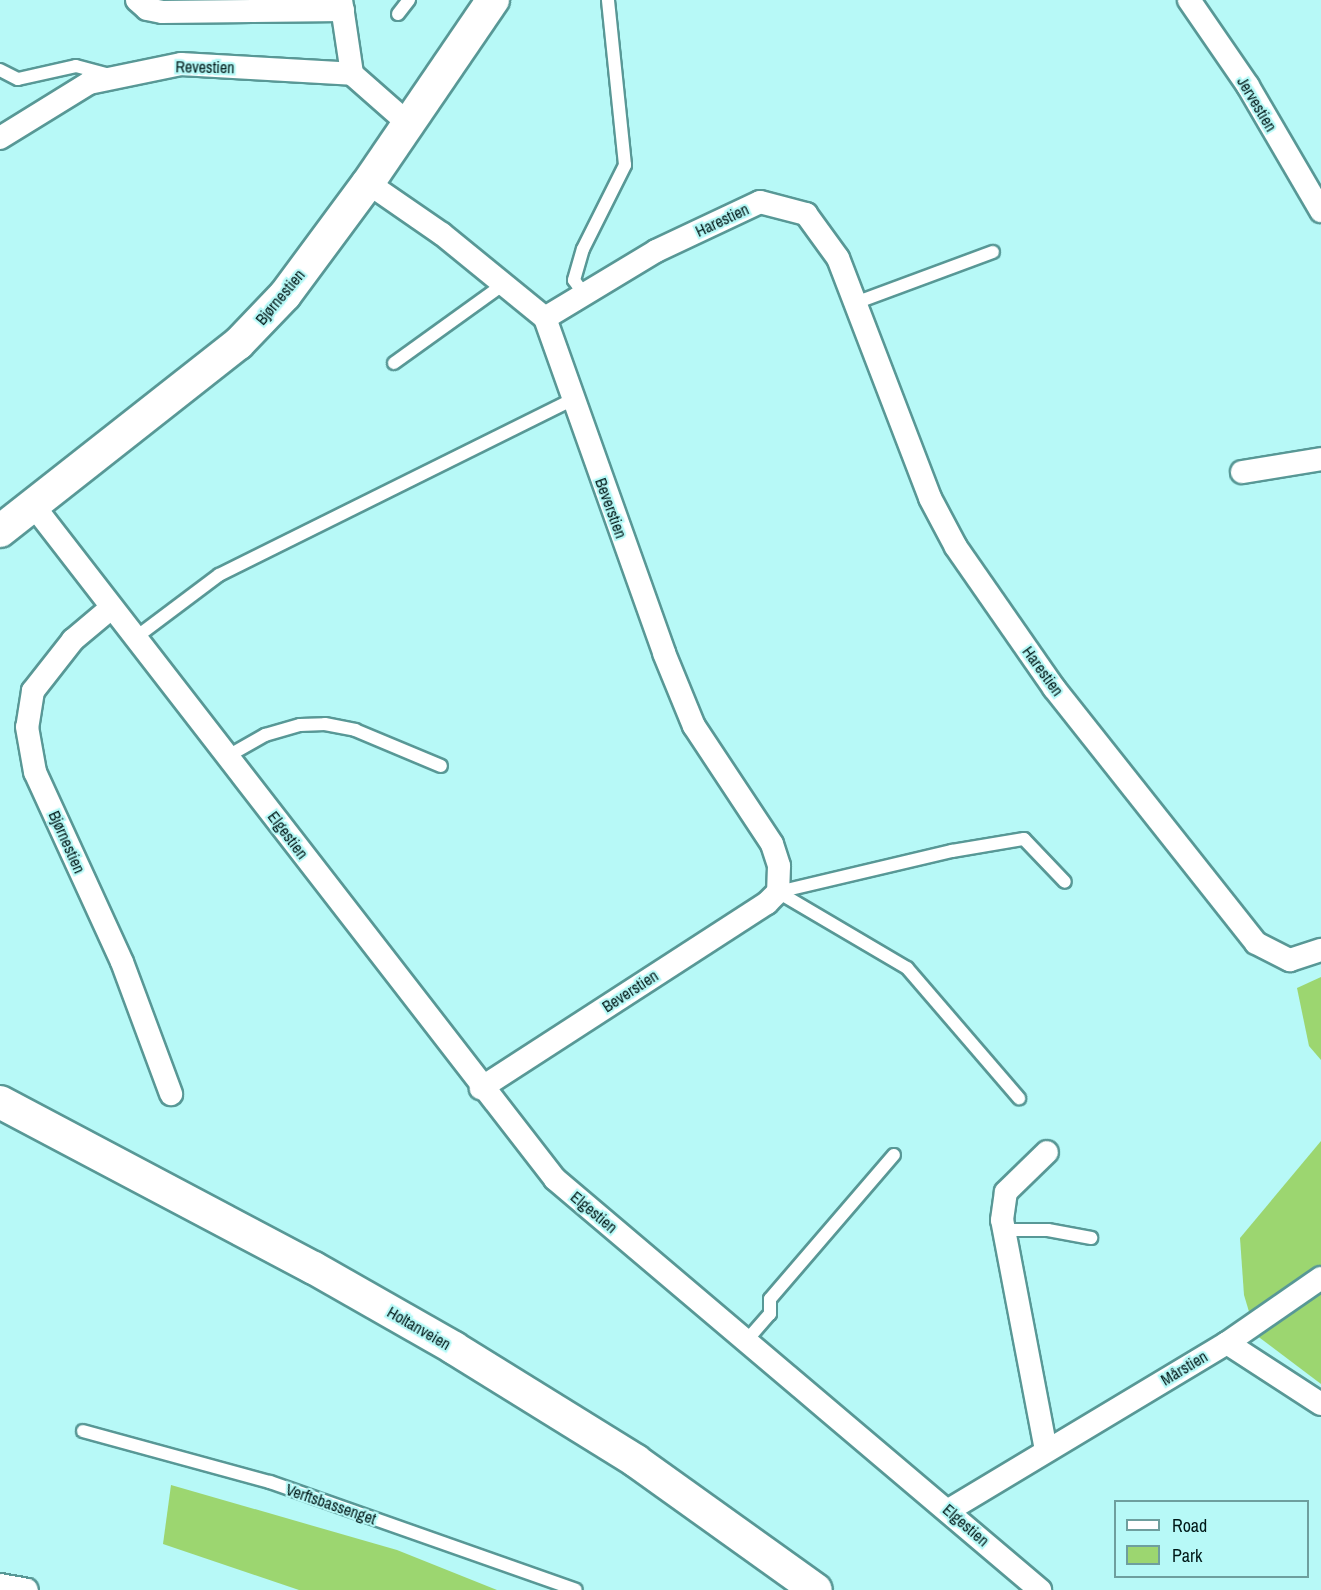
<!DOCTYPE html>
<meta charset="utf-8">
<style>
body{margin:0}
#map{position:relative;width:1321px;height:1590px;overflow:hidden;background:#b7f9f7;font-family:"Archivo Narrow",sans-serif}
div>[style]{position:absolute}
.green>*{inset:0;background:#9cd670}
.roads{filter:drop-shadow(2px 0 #589896) drop-shadow(-2px 0 #589896) drop-shadow(0 2px #589896) drop-shadow(0 -2px #589896)}
.lane>*{height:12px;margin:-6px;padding:0 6px;transform-origin:6px;border-radius:6px;background:#fff}
.street>*{height:22px;margin:-11px;padding:0 11px;transform-origin:11px;border-radius:11px;background:#fff}
.secondary>*{height:32px;margin:-16px;padding:0 16px;transform-origin:16px;border-radius:16px;background:#fff}
span{translate:-50% -50%;white-space:nowrap;text-align:center;line-height:1.15;-webkit-text-stroke:4.5px #b7f9f7;paint-order:stroke}
.street-label{font-size:16px;color:#001918}
.legend{position:absolute;left:1114px;top:1500px;width:195px;height:78px;box-sizing:border-box;background:#b7f9f7;border:2px solid #6e9f9e;margin:0;padding:8px 10px;list-style:none;font-size:18px;color:#001918}
.legend li{display:flex;align-items:center;gap:12px;height:30px}
.legend b{width:30px;border:2px solid #6e9f9e}
</style>
<div id="map">
<div class="green">
<i style="clip-path:polygon(1321px 977px,1321px 1060px,1309px 1046px,1297px 988px)"></i>
<i style="clip-path:polygon(1321px 1141px,1321px 1384px,1256px 1335px,1244px 1295px,1240px 1238px)"></i>
<i style="clip-path:polygon(171px 1485px,397px 1550px,497px 1590px,299px 1590px,163px 1544px)"></i>
</div>
<div class="roads">
<div class="lane">
<i style="left:398px;top:14px;width:18px;rotate:-52deg"></i>
<i style="left:0;top:70px;width:20px;rotate:27deg"></i>
<i style="left:18px;top:79px;width:59px;rotate:-12.6deg"></i>
<i style="left:76px;top:66px;width:34px;rotate:15deg"></i>
<i style="left:584px;top:294px;width:17px;rotate:-126deg"></i>
<i style="left:574px;top:280px;width:32px;rotate:-74deg"></i>
<i style="left:583px;top:249px;width:94px;rotate:-63.4deg"></i>
<i style="left:625px;top:165px;width:166px;rotate:-95.9deg"></i>
<i style="left:855px;top:303px;width:147px;rotate:-20.3deg"></i>
<i style="left:394px;top:363px;width:135px;rotate:-35.7deg"></i>
<i style="left:135px;top:638px;width:105px;rotate:-36.9deg"></i>
<i style="left:219px;top:575px;width:394px;rotate:-26.4deg"></i>
<i style="left:228px;top:756px;width:43px;rotate:-29.6deg"></i>
<i style="left:265px;top:735px;width:36px;rotate:-16deg"></i>
<i style="left:300px;top:725px;width:25px;rotate:-2deg"></i>
<i style="left:325px;top:724px;width:31px;rotate:11deg"></i>
<i style="left:355px;top:730px;width:93px;rotate:22.7deg"></i>
<i style="left:778px;top:892px;width:150px;rotate:30.5deg"></i>
<i style="left:907px;top:968px;width:172px;rotate:49.3deg"></i>
<i style="left:778px;top:892px;width:179px;rotate:-13.3deg"></i>
<i style="left:952px;top:851px;width:73px;rotate:-9.5deg"></i>
<i style="left:1024px;top:839px;width:59px;rotate:46.4deg"></i>
<i style="left:1004px;top:1230px;width:44px"></i>
<i style="left:1048px;top:1230px;width:44px;rotate:10.5deg"></i>
<i style="left:747px;top:1340px;width:35px;rotate:-49deg"></i>
<i style="left:770px;top:1314px;width:15px;rotate:-90deg"></i>
<i style="left:770px;top:1299px;width:190px;rotate:-49.3deg"></i>
<i style="left:83px;top:1431px;width:194px;rotate:15.3deg"></i>
<i style="left:270px;top:1482px;width:324px;rotate:19.4deg"></i>
</div>
<div class="street">
<i style="left:137px;top:0;width:13px;rotate:42deg"></i>
<i style="left:147px;top:9px;width:15px;rotate:11deg"></i>
<i style="left:162px;top:12px;width:181px;rotate:-0.6deg"></i>
<i style="left:341px;top:0;width:75px;rotate:81.5deg"></i>
<i style="left:1189px;top:0;width:104px;rotate:55.5deg"></i>
<i style="left:1248px;top:86px;width:145px;rotate:59.7deg"></i>
<i style="left:0;top:138px;width:105px;rotate:-31.7deg"></i>
<i style="left:89px;top:83px;width:94px;rotate:-11.7deg"></i>
<i style="left:181px;top:64px;width:171px;rotate:3.3deg"></i>
<i style="left:352px;top:74px;width:76px;rotate:41.3deg"></i>
<i style="left:368px;top:183px;width:90px;rotate:34.6deg"></i>
<i style="left:442px;top:234px;width:133px;rotate:39.2deg"></i>
<i style="left:545px;top:318px;width:356px;rotate:70.4deg"></i>
<i style="left:664px;top:653px;width:79px;rotate:67.7deg"></i>
<i style="left:694px;top:726px;width:141px;rotate:56.5deg"></i>
<i style="left:772px;top:844px;width:23px;rotate:72deg"></i>
<i style="left:779px;top:866px;width:26px;rotate:92deg"></i>
<i style="left:778px;top:892px;width:16px;rotate:135deg"></i>
<i style="left:767px;top:903px;width:341px;rotate:147.1deg"></i>
<i style="left:545px;top:318px;width:130px;rotate:-31.1deg"></i>
<i style="left:656px;top:251px;width:115px;rotate:-25.2deg"></i>
<i style="left:760px;top:202px;width:48px;rotate:14.6deg"></i>
<i style="left:806px;top:214px;width:54px;rotate:54deg"></i>
<i style="left:838px;top:258px;width:257px;rotate:69deg"></i>
<i style="left:930px;top:498px;width:55px;rotate:62deg"></i>
<i style="left:956px;top:547px;width:172px;rotate:55.2deg"></i>
<i style="left:1054px;top:688px;width:325px;rotate:51.6deg"></i>
<i style="left:1256px;top:943px;width:38px;rotate:27deg"></i>
<i style="left:1290px;top:960px;width:33px;rotate:-18deg"></i>
<i style="left:1242px;top:472px;width:80px;rotate:-9.3deg"></i>
<i style="left:33px;top:505px;width:853px;rotate:52.24deg"></i>
<i style="left:555px;top:1179px;width:636px;rotate:40.28deg"></i>
<i style="left:111px;top:608px;width:50px;rotate:139.9deg"></i>
<i style="left:73px;top:640px;width:65px;rotate:128.1deg"></i>
<i style="left:33px;top:691px;width:36px;rotate:99deg"></i>
<i style="left:27px;top:727px;width:46px;rotate:79.9deg"></i>
<i style="left:35px;top:772px;width:209px;rotate:65.4deg"></i>
<i style="left:122px;top:962px;width:141px;rotate:69.6deg"></i>
<i style="left:1227px;top:1343px;width:114px;rotate:-34.7deg"></i>
<i style="left:1046px;top:1450px;width:234px;rotate:-100.8deg"></i>
<i style="left:1002px;top:1220px;width:28px;rotate:-82deg"></i>
<i style="left:1006px;top:1192px;width:57px;rotate:-44.3deg"></i>
<i style="left:949px;top:1510px;width:324px;rotate:-31deg"></i>
<i style="left:1227px;top:1343px;width:112px;rotate:33deg"></i>
<i style="left:0;top:1585px;width:27px;rotate:10deg"></i>
</div>
<div class="secondary">
<i style="left:0;top:531px;width:303px;rotate:-38.2deg"></i>
<i style="left:238px;top:344px;width:68px;rotate:-46.2deg"></i>
<i style="left:285px;top:295px;width:139px;rotate:-53.5deg"></i>
<i style="left:368px;top:183px;width:222px;rotate:-55.7deg"></i>
<i style="left:0;top:1102px;width:355px;rotate:27.9deg"></i>
<i style="left:314px;top:1268px;width:161px;rotate:29.7deg"></i>
<i style="left:454px;top:1348px;width:214px;rotate:31.8deg"></i>
<i style="left:636px;top:1461px;width:221px;rotate:35.6deg"></i>
</div>
</div>
<div class="street-label">
<span style="left:205px;top:67px;rotate:1deg">Revestien</span>
<span style="left:1257px;top:104px;rotate:59deg">Jervestien</span>
<span style="left:722px;top:220px;rotate:-25deg">Harestien</span>
<span style="left:280px;top:297px;rotate:-50deg">Bjørnestien</span>
<span style="left:611px;top:508px;rotate:70deg">Beverstien</span>
<span style="left:1043px;top:671px;rotate:54deg">Harestien</span>
<span style="left:288px;top:835px;rotate:53deg">Elgestien</span>
<span style="left:67px;top:842px;rotate:66deg">Bjørnestien</span>
<span style="left:630px;top:991px;rotate:-33deg">Beverstien</span>
<span style="left:594px;top:1212px;rotate:40deg">Elgestien</span>
<span style="left:419px;top:1328px;rotate:30deg">Holtanveien</span>
<span style="left:1184px;top:1368px;rotate:-31deg">Mårstien</span>
<span style="left:331px;top:1504px;rotate:19deg">Verftsbassenget</span>
<span style="left:966px;top:1525px;rotate:41deg">Elgestien</span>
</div>
<ul class="legend">
<li><b style="height:8px;background:#fff"></b>Road</li>
<li><b style="height:16px;background:#9cd670"></b>Park</li>
</ul>
</div>
